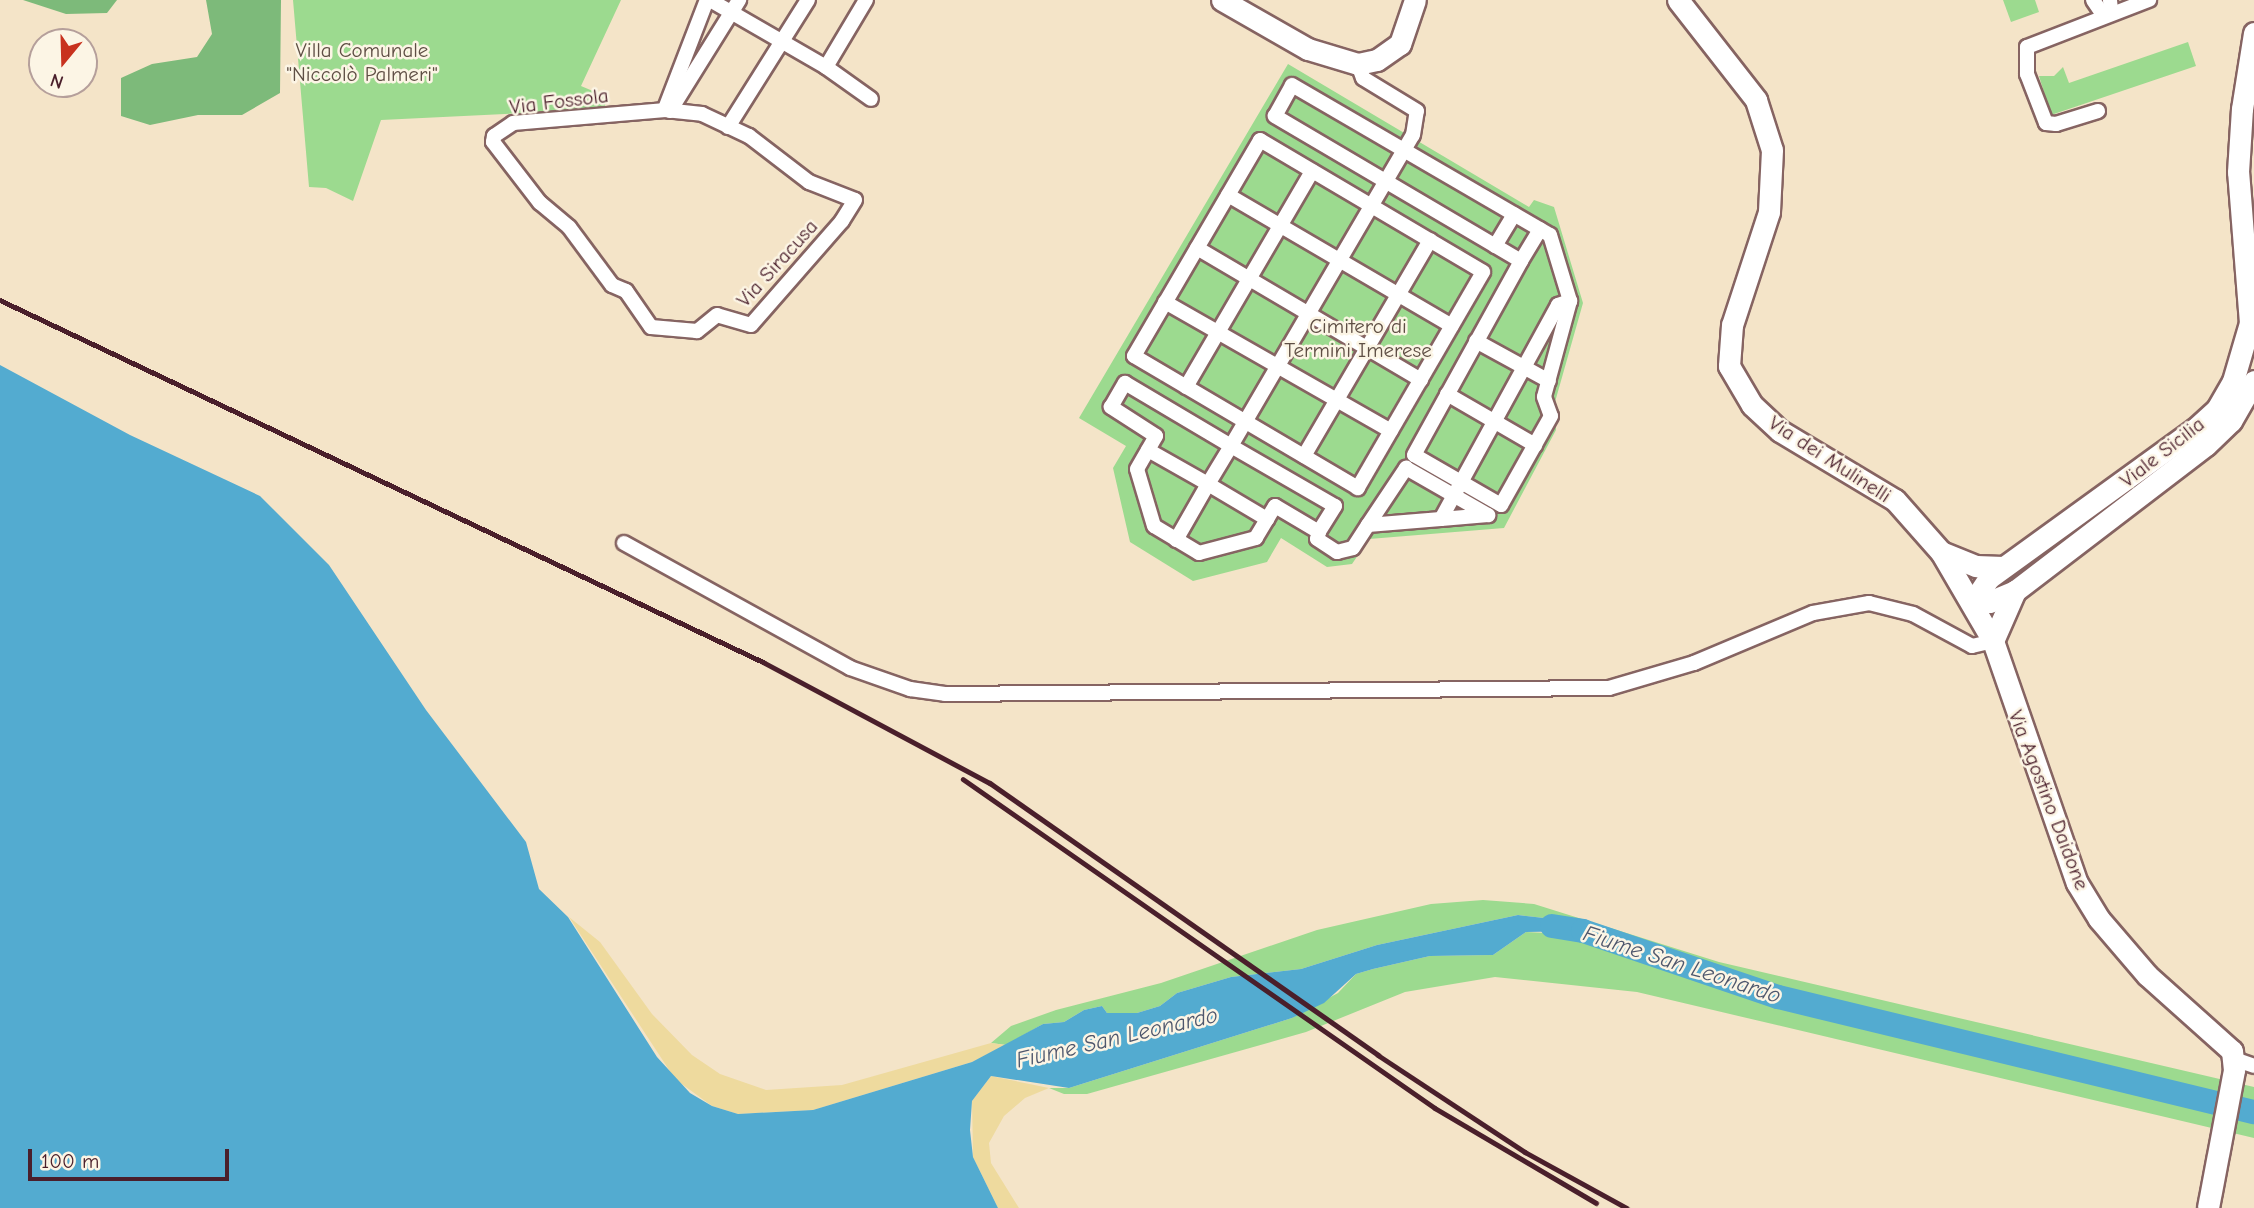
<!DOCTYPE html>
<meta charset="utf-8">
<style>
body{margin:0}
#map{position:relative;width:2254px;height:1208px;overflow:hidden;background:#f4e4c8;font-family:"Comic Neue",sans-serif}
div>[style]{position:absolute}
.green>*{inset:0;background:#9cda8f}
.forest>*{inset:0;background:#7dba7a}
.sand>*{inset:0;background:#eeda9e}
.water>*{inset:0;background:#53abd0}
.river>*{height:24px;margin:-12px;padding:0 12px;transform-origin:12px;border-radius:12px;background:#53abd0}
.roads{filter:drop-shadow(2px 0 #866462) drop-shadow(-2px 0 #866462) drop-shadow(0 2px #866462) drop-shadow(0 -2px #866462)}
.street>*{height:14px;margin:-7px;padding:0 7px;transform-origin:7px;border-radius:7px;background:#fff}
.secondary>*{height:21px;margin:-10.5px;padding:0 10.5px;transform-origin:10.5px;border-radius:10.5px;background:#fff}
.rail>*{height:4.5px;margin:-2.25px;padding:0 2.25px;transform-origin:2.25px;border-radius:2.25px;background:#4a1f2b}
span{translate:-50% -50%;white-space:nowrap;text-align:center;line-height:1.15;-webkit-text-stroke:5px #fcf5e5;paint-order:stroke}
.park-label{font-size:21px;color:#5e4e44}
.street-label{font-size:21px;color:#4a1f2b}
.water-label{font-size:23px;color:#4e576d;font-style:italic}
.north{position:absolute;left:28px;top:28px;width:70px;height:70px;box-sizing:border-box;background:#fcf5e5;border:2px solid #b59f9b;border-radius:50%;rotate:199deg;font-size:19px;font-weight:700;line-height:28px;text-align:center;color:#4a1f2b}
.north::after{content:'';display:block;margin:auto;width:24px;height:32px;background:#c8321e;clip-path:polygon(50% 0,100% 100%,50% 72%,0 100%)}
.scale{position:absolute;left:28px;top:1149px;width:201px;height:32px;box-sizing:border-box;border:4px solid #4a1f2b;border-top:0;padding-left:9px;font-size:21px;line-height:24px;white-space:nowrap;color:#4a1f2b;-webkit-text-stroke:5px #fcf5e5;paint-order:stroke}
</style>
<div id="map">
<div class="green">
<i style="clip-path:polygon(293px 0,621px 0,581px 86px,607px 97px,604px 109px,381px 120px,353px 201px,326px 188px,309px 187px)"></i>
<i style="clip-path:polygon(2003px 0,2035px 0,2039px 12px,2011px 22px)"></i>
<i style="clip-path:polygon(2188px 42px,2196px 66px,2051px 115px,2039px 76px,2054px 76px,2063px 67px,2069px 83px)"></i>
<i style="clip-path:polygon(1288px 64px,1529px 207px,1534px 200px,1554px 207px,1583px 303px,1555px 402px,1556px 430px,1504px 528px,1369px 539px,1352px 564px,1327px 567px,1281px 538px,1267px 562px,1193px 581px,1130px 542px,1113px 468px,1126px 446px,1079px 418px)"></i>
<i style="clip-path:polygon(1483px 900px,1534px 904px,1719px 962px,2254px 1087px,2254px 1138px,1637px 992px,1495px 977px,1405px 992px,1306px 1032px,1087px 1094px,1064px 1094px,1049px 1088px,1069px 1088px,1292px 1018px,1338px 993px,1356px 974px,1373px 969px,1430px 956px,1493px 955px,1526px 932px,1569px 934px,1571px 921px,1518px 915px,1377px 945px,1301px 969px,1231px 977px,1177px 993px,1160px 1006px,1137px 1013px,1107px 1013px,1102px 1006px,1084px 1010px,1064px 1022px,1043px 1024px,1006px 1045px,991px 1043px,1011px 1026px,1056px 1010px,1161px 983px,1317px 930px,1431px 904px)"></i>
</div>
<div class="forest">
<i style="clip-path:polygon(23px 0,117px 0,107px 13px,66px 14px)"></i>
<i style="clip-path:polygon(206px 0,281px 0,280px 93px,242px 115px,198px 115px,150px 125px,121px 116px,121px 78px,152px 64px,197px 57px,212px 34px)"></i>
</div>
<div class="sand">
<i style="clip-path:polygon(569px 917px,600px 942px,652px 1014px,692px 1055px,720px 1074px,766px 1090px,842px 1085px,991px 1043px,1006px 1045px,972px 1062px,813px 1110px,738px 1114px,712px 1106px,675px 1079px)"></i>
<i style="clip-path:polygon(991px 1076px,1049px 1088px,1025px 1098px,1004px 1116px,989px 1143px,991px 1163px,1019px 1208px,998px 1208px,973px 1157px,972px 1101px)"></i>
</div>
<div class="water">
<i style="clip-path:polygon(0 365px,130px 435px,260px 496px,329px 565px,426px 710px,526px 842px,539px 889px,568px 917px,657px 1057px,690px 1093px,712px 1106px,738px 1114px,813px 1110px,972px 1062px,1043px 1024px,1064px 1022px,1084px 1010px,1102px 1006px,1107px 1013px,1137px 1013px,1160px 1006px,1177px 993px,1231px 977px,1301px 969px,1377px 945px,1518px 915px,1571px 921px,1583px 931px,1526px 932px,1493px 955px,1430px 956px,1373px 969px,1356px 974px,1324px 1003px,1292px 1018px,1069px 1088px,991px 1076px,972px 1101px,970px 1130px,973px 1157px,998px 1208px,0 1208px)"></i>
</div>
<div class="river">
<i style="left:1552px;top:926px;width:31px;rotate:9deg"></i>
<i style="left:1583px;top:931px;width:206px;rotate:18.7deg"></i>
<i style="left:1778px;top:997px;width:490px;rotate:13.6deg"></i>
</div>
<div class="roads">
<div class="street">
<i style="left:710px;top:0;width:134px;rotate:30deg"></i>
<i style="left:826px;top:67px;width:55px;rotate:35.4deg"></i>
<i style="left:2093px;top:0;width:18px;rotate:56deg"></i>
<i style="left:2103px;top:15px;width:9px;rotate:-32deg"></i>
<i style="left:2111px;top:10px;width:10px;rotate:-96deg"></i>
<i style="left:826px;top:67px;width:78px;rotate:-59.2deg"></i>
<i style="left:1292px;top:85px;width:298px;rotate:30.2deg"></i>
<i style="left:1550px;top:235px;width:69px;rotate:73.1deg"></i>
<i style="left:1570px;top:301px;width:99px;rotate:105.2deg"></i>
<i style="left:1544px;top:397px;width:20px;rotate:70deg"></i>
<i style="left:1551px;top:416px;width:102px;rotate:119.3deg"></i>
<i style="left:1501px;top:505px;width:100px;rotate:-150.1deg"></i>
<i style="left:1414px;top:455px;width:222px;rotate:-61.1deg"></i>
<i style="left:1521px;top:261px;width:286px;rotate:-149.5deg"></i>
<i style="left:1275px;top:116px;width:35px;rotate:-61deg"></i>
<i style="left:666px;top:106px;width:114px;rotate:-68.9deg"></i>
<i style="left:665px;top:110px;width:37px;rotate:6deg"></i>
<i style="left:702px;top:114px;width:52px;rotate:25.1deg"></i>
<i style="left:749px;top:136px;width:76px;rotate:37.5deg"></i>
<i style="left:809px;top:182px;width:49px;rotate:21.4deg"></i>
<i style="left:855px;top:200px;width:25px;rotate:122deg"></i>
<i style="left:842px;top:221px;width:138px;rotate:131.2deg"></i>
<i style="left:751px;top:325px;width:35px;rotate:-164deg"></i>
<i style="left:717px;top:315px;width:26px;rotate:141deg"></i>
<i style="left:697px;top:331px;width:46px;rotate:-175deg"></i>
<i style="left:651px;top:327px;width:44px;rotate:-124.8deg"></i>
<i style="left:626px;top:291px;width:15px;rotate:-157deg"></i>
<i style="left:612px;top:285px;width:72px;rotate:-126.6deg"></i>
<i style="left:569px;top:227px;width:38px;rotate:-140deg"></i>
<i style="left:540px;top:203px;width:77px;rotate:-127.6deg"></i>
<i style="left:493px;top:142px;width:6px;rotate:-81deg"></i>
<i style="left:494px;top:136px;width:23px;rotate:-34deg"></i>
<i style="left:513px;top:123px;width:153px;rotate:-4.9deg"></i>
<i style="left:670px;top:111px;width:131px;rotate:-58.1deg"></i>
<i style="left:2098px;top:111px;width:44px;rotate:162.8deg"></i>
<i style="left:2056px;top:124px;width:10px;rotate:-174deg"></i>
<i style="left:2046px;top:123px;width:53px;rotate:-111.2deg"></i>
<i style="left:2027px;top:74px;width:27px;rotate:-90deg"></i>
<i style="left:2027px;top:47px;width:131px;rotate:-21.1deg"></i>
<i style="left:728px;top:127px;width:150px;rotate:-57.8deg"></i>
<i style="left:1260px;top:140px;width:259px;rotate:30.6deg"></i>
<i style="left:1483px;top:272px;width:250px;rotate:120.1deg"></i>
<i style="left:1358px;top:488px;width:260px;rotate:-149.5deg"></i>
<i style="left:1134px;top:356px;width:250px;rotate:-59.7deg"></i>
<i style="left:1228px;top:195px;width:259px;rotate:30.3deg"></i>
<i style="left:1495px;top:246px;width:37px;rotate:-59deg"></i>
<i style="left:1197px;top:248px;width:260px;rotate:30.5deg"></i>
<i style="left:1521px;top:261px;width:37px;rotate:-59deg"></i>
<i style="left:1165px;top:302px;width:260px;rotate:29.7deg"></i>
<i style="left:1476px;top:341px;width:83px;rotate:28.7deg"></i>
<i style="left:1186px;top:387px;width:250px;rotate:-59.7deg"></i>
<i style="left:1447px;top:394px;width:102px;rotate:30.1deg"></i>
<i style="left:1148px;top:450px;width:69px;rotate:29.5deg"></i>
<i style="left:1208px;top:484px;width:44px;rotate:-58.8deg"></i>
<i style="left:1231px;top:446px;width:120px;rotate:30deg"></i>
<i style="left:1335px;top:506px;width:31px;rotate:122deg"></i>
<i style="left:1319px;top:532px;width:51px;rotate:-149.4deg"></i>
<i style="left:1275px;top:506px;width:37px;rotate:121deg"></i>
<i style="left:1256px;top:538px;width:59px;rotate:165.3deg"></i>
<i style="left:1199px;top:553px;width:52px;rotate:-149deg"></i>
<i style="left:1154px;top:526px;width:59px;rotate:-106.6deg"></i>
<i style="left:1137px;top:469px;width:38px;rotate:-60deg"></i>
<i style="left:1156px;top:436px;width:54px;rotate:-147.2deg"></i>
<i style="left:1111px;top:407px;width:28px;rotate:-60deg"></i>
<i style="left:1125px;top:383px;width:123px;rotate:30.7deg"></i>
<i style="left:1231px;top:446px;width:360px;rotate:-59.7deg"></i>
<i style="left:1413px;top:135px;width:24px;rotate:-81deg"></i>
<i style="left:1417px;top:111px;width:63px;rotate:-148.6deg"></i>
<i style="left:1363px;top:78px;width:15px;rotate:-110deg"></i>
<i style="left:1304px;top:456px;width:250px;rotate:-59.7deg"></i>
<i style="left:1368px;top:525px;width:69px;rotate:-56.3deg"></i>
<i style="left:1406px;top:468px;width:95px;rotate:29.8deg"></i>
<i style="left:1488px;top:515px;width:47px;rotate:175.1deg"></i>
<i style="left:1319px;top:532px;width:7px;rotate:106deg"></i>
<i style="left:1317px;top:539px;width:24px;rotate:33deg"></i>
<i style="left:1337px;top:552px;width:16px;rotate:-14deg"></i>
<i style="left:1353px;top:548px;width:27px;rotate:-57deg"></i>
<i style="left:1368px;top:525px;width:73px;rotate:-4.7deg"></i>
<i style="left:1441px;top:519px;width:244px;rotate:-61.3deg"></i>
<i style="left:1558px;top:305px;width:13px;rotate:-18deg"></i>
<i style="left:1176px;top:540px;width:64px;rotate:-60.3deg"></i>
<i style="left:1208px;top:484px;width:69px;rotate:30.7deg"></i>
<i style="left:624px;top:543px;width:258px;rotate:28.9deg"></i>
<i style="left:850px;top:668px;width:64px;rotate:19.3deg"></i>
<i style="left:910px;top:689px;width:35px;rotate:8deg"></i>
<i style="left:945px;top:694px;width:664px;rotate:-0.52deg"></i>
<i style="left:1609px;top:688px;width:89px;rotate:-16.4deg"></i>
<i style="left:1694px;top:663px;width:129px;rotate:-22.8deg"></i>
<i style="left:1813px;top:613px;width:57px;rotate:-10.1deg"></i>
<i style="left:1869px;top:603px;width:45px;rotate:14deg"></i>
<i style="left:1913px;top:614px;width:67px;rotate:28.5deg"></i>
<i style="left:1972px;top:646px;width:22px;rotate:-13deg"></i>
<i style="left:2234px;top:1059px;width:21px;rotate:19deg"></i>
</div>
<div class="secondary">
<i style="left:1222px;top:0;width:99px;rotate:29.7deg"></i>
<i style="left:1308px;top:49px;width:52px;rotate:16.7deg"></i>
<i style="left:1358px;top:64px;width:19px;rotate:-12deg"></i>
<i style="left:1377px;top:60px;width:28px;rotate:-35deg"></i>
<i style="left:1400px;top:44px;width:46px;rotate:-71.2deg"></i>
<i style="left:1678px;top:0;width:127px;rotate:52deg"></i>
<i style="left:1756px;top:100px;width:52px;rotate:72.3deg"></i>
<i style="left:1772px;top:150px;width:62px;rotate:92.8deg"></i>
<i style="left:1769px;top:212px;width:119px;rotate:108.1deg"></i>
<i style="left:1732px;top:325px;width:41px;rotate:94.2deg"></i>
<i style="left:1729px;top:366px;width:45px;rotate:59.5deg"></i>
<i style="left:1752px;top:405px;width:38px;rotate:43deg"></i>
<i style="left:1780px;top:431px;width:134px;rotate:31deg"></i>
<i style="left:1895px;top:500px;width:69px;rotate:48.5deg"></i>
<i style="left:1941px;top:552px;width:103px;rotate:59.7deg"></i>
<i style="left:1993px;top:641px;width:256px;rotate:70.9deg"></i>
<i style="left:2077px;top:883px;width:42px;rotate:58.6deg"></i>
<i style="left:2099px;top:919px;width:74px;rotate:49.4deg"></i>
<i style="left:2147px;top:975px;width:114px;rotate:41.8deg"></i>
<i style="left:2232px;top:1051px;width:19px;rotate:84deg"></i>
<i style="left:2234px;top:1070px;width:140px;rotate:100.7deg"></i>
<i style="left:1941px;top:552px;width:38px;rotate:22deg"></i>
<i style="left:1976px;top:566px;width:27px;rotate:2deg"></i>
<i style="left:1972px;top:603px;width:30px;rotate:-56deg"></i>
<i style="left:1989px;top:578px;width:254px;rotate:-35.9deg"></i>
<i style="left:2195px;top:429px;width:30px;rotate:-42deg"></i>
<i style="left:2217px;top:409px;width:32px;rotate:-60deg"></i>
<i style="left:2233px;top:381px;width:60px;rotate:-73.7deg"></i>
<i style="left:2250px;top:323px;width:151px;rotate:-94.5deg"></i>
<i style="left:2238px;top:172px;width:63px;rotate:-86.4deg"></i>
<i style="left:2242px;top:109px;width:77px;rotate:-81deg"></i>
<i style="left:1972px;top:603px;width:17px;rotate:-3deg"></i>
<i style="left:1989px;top:602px;width:28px;rotate:-23deg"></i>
<i style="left:2015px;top:591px;width:240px;rotate:-37.4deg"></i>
<i style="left:2206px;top:445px;width:35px;rotate:-44deg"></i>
<i style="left:2231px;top:421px;width:46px;rotate:-60.1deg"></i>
<i style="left:1993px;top:641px;width:55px;rotate:-66.3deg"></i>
</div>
</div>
<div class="rail">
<i style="left:0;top:300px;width:845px;rotate:25.38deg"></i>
<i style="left:763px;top:662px;width:257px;rotate:28.1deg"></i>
<i style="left:990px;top:783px;width:474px;rotate:35deg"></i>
<i style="left:1378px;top:1055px;width:176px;rotate:33.4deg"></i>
<i style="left:1525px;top:1152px;width:116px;rotate:28.8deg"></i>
<i style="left:963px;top:779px;width:575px;rotate:34.88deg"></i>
<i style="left:1435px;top:1108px;width:187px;rotate:30.5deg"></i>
</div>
<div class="park-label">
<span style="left:362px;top:62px">Villa Comunale<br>"Niccolò Palmeri"</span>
<span style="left:1358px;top:338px">Cimitero di<br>Termini Imerese</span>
</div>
<div class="street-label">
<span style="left:559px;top:101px;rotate:-7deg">Via Fossola</span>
<span style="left:777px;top:263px;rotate:-48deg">Via Siracusa</span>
<span style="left:2162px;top:452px;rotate:-38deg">Viale Sicilia</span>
<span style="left:1830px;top:459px;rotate:33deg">Via dei Mulinelli</span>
<span style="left:2049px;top:800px;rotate:69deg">Via Agostino Daidone</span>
</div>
<div class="water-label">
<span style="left:1682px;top:965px;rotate:18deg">Fiume San Leonardo</span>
<span style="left:1117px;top:1038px;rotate:-13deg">Fiume San Leonardo</span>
</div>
<div class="north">N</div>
<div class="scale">100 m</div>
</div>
